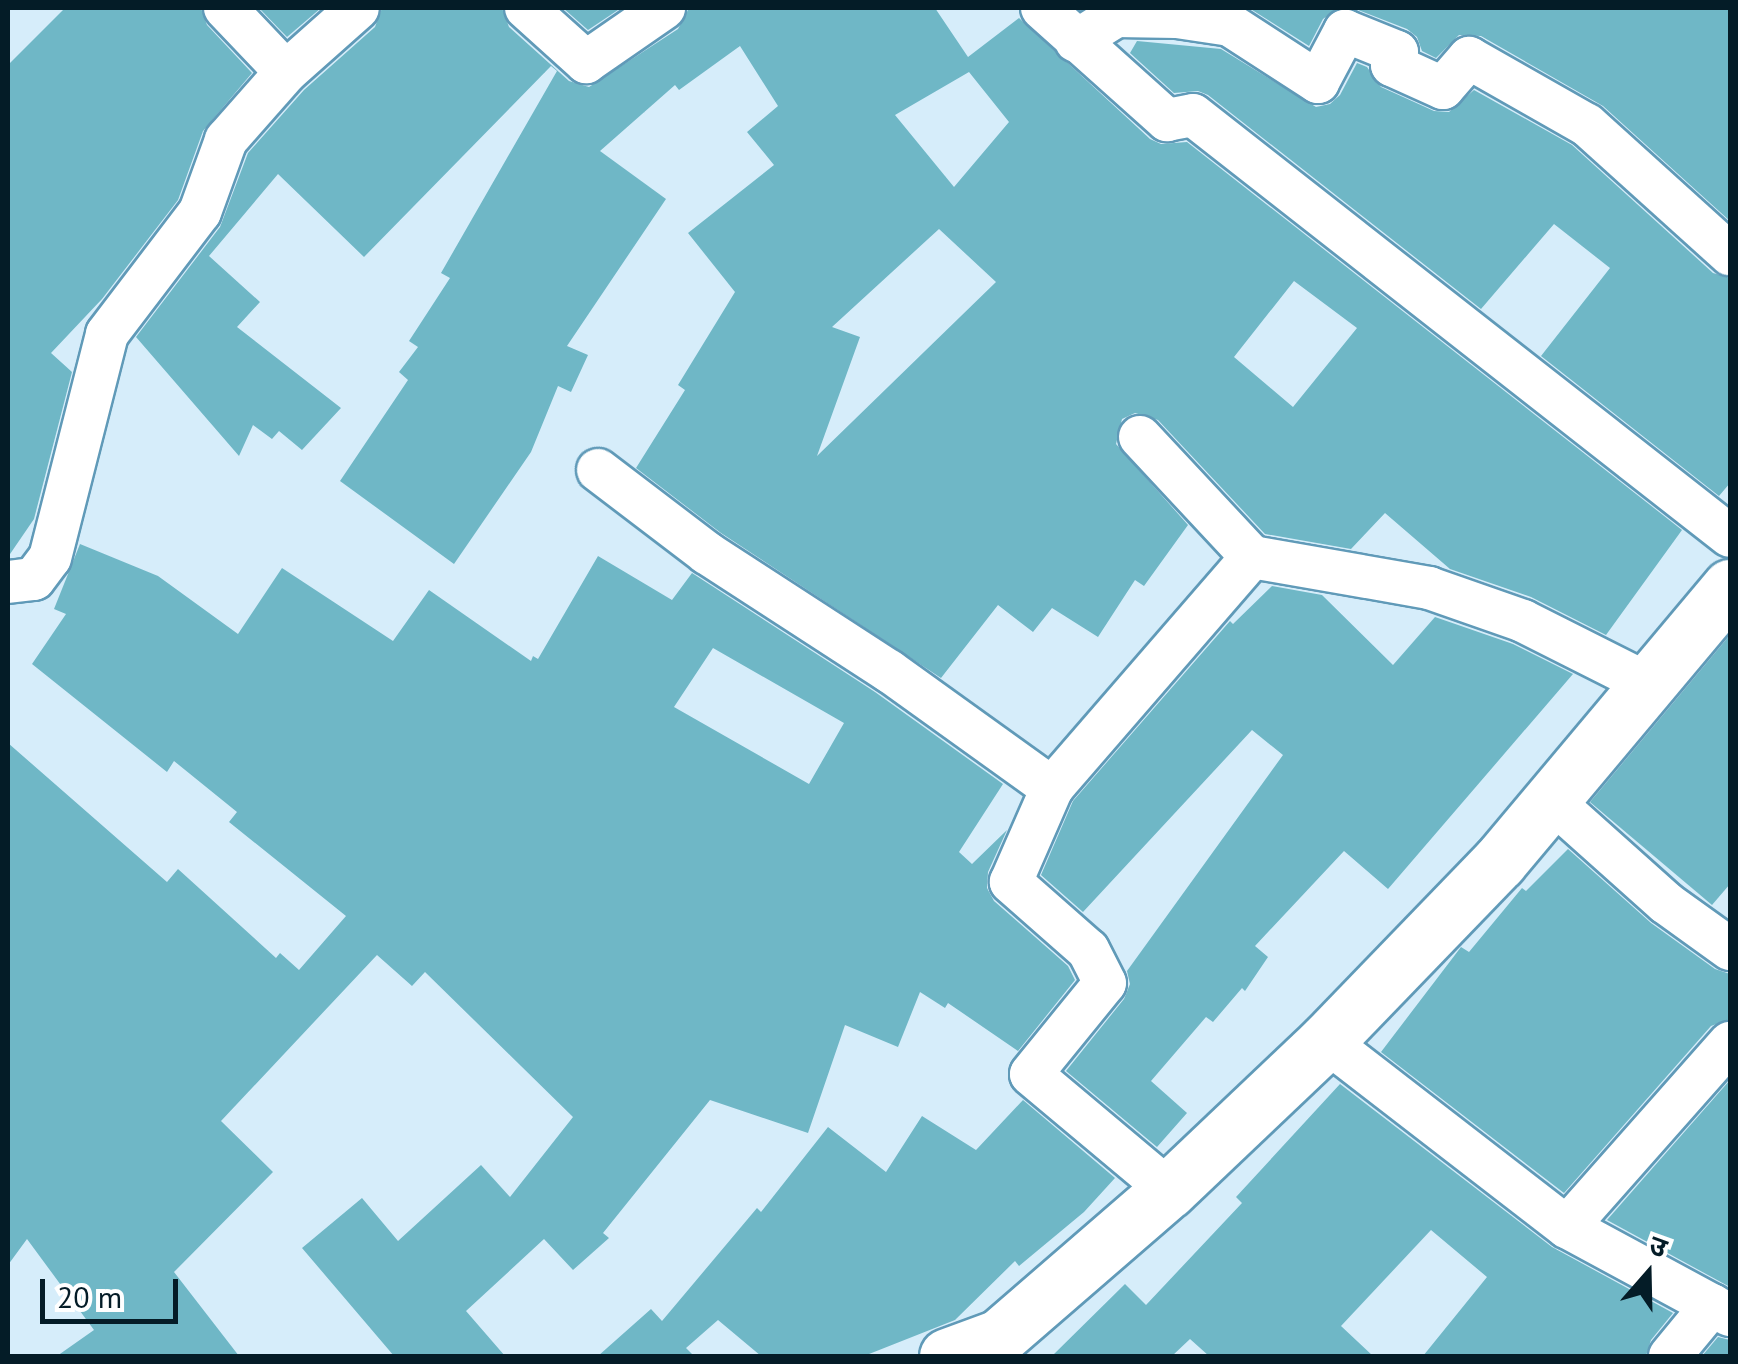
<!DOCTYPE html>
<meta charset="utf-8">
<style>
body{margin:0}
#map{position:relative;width:1738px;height:1364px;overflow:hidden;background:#d6edfa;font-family:"PT Sans","Noto Sans Devanagari",sans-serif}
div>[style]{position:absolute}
.building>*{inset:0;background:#6fb7c6}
.roads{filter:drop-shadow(2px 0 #609ab8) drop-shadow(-2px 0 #609ab8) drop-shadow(0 2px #609ab8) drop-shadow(0 -2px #609ab8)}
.minor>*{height:42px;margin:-21px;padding:0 21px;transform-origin:21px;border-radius:21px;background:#fff}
.secondary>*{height:55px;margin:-27.5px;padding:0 27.5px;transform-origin:27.5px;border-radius:27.5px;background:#fff}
span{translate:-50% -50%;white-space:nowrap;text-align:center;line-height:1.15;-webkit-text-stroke:9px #fff;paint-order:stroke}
.frame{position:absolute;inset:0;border:10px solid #041c27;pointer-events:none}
.north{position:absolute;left:1598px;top:1224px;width:100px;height:100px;-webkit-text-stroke:8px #fff;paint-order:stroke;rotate:20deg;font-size:28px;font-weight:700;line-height:40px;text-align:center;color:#041c27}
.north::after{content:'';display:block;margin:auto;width:35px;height:45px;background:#041c27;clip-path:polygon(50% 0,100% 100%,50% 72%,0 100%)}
.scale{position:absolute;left:40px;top:1279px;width:138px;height:45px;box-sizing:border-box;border:5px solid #041c27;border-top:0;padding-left:12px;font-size:30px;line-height:35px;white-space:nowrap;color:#041c27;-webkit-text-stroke:8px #fff;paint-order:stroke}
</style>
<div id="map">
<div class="building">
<i style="clip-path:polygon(65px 8px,201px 8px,207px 25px,252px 73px,203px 131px,178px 200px,102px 299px,51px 353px,72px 372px,34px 519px,8px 557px,8px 65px)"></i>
<i style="clip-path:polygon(259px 8px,321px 8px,287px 37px)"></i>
<i style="clip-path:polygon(evenodd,382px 8px,502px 8px,509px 27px,569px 81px,589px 87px,678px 29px,689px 8px,935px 8px,968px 57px,1019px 18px,1150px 139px,1161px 144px,1187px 142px,1682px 530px,1606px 635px,1531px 597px,1450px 569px,1385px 513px,1351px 549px,1265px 534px,1158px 420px,1135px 413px,1122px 419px,1116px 444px,1188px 525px,1144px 586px,1135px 580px,1098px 637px,1052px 608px,1033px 632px,998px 605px,941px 678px,721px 533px,636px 468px,685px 390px,678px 385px,735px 292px,688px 233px,774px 165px,747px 132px,778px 106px,740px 46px,679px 90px,675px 85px,600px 151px,666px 199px,567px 346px,588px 355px,571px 392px,558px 386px,531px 452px,454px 564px,340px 481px,408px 380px,399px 372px,418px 347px,409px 341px,450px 278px,441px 273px,557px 71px,551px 66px,364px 257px,278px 174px,209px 256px,260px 302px,237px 327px,341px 408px,302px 450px,279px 431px,272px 439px,253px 425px,239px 456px,136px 337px,220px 227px,248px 153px,304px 90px,375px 27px,382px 8px,969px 72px,1009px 122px,954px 187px,895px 115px,969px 72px,382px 8px,939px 229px,996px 282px,817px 456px,860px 337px,832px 327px,939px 229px,382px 8px,1294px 281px,1357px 328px,1293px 407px,1234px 357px,1294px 281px)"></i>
<i style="clip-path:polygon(563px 8px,621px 8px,588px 30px)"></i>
<i style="clip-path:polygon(1249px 8px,1338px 8px,1323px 19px,1309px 46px)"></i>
<i style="clip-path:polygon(1353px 8px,1730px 8px,1730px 221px,1603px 106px,1481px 36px,1459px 35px,1436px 58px,1422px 51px,1417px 37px,1407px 29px)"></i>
<i style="clip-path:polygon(1137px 41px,1221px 49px,1316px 107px,1330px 104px,1340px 95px,1357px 63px,1367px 67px,1381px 87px,1434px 111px,1449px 112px,1474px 90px,1572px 145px,1713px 273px,1730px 278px,1730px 483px,1719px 496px,1541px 356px,1610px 268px,1554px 224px,1481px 309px,1208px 95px,1198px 91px,1174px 93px,1130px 53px)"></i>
<i style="clip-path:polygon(evenodd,80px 544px,158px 576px,238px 634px,282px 568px,393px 641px,429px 590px,531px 661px,533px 656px,538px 659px,598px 556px,672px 600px,692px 573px,875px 692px,1003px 784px,959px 852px,972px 864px,1007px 830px,988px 872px,987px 888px,994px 901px,1068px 966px,1075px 980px,1018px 1051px,948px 1003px,945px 1008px,920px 992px,898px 1047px,845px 1025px,808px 1133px,710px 1100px,603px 1233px,609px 1238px,573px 1270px,544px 1239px,466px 1311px,505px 1356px,394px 1356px,302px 1248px,362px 1198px,398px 1241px,481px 1165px,510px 1197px,573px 1117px,425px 972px,412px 986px,377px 955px,221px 1121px,273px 1172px,174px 1272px,239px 1356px,57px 1356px,94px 1330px,27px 1239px,8px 1265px,8px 743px,167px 882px,178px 869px,276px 958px,280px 953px,299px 970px,346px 916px,229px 822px,237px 812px,174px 761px,167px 772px,32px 664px,66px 614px,54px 609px,80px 544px,713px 648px,844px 723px,809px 784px,674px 707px,713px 648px)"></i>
<i style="clip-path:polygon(1272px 586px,1322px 595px,1393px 665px,1435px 617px,1513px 644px,1573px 674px,1388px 889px,1344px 851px,1255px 946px,1268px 957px,1245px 991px,1242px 988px,1213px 1022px,1206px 1017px,1151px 1081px,1187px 1113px,1157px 1147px,1066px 1071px,1124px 999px,1130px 984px,1127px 971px,1283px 755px,1252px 730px,1083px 912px,1041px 875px,1073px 801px,1230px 621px,1233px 624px)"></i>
<i style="clip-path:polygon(1730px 635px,1730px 884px,1712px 905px,1590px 802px)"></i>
<i style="clip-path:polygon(1568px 849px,1651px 923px,1715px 969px,1730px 974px,1730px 1019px,1711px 1026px,1564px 1193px,1381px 1052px,1461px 947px,1469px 952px,1522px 888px,1526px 891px)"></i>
<i style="clip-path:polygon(1730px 1080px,1730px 1287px,1607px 1220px)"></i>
<i style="clip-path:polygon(1340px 1084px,1552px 1247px,1673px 1313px,1651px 1340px,1646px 1356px,1423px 1356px,1487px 1277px,1431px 1230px,1341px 1326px,1373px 1356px,1209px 1356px,1190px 1339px,1172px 1356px,1052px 1356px,1125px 1284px,1146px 1305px,1242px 1203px,1236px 1197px)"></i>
<i style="clip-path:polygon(1023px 1100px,1115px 1178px,1084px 1212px,1019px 1266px,1015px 1261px,955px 1320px,864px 1356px,761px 1356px,718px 1320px,686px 1348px,694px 1356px,598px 1356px,651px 1309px,662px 1321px,757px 1208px,761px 1212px,828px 1127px,886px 1172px,922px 1116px,976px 1150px)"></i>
<i style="clip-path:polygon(1718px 1337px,1730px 1340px,1730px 1356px,1702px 1356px)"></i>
</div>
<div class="roads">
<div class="minor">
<i style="left:225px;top:8px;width:88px;rotate:46.4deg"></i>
<i style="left:286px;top:72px;width:96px;rotate:-41.6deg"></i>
<i style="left:526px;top:8px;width:81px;rotate:42deg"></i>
<i style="left:586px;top:62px;width:95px;rotate:-34.7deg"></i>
<i style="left:1042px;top:8px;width:168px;rotate:41.9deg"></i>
<i style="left:1167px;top:120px;width:26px;rotate:-11deg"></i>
<i style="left:1193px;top:115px;width:682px;rotate:38.1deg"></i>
<i style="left:1076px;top:41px;width:47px;rotate:-32deg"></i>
<i style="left:1116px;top:16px;width:61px;rotate:0.9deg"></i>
<i style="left:1177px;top:17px;width:54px;rotate:8.6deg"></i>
<i style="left:1230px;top:25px;width:105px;rotate:32.9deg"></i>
<i style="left:1318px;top:82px;width:58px;rotate:-62.1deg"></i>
<i style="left:1345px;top:31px;width:56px;rotate:22deg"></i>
<i style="left:1397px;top:52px;width:14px;rotate:111deg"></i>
<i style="left:1392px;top:65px;width:56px;rotate:24.3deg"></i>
<i style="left:1443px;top:88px;width:40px;rotate:-49deg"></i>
<i style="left:1469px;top:58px;width:136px;rotate:29.6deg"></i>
<i style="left:1587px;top:125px;width:193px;rotate:42.1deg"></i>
<i style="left:1140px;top:437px;width:164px;rotate:47deg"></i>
<i style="left:1252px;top:557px;width:180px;rotate:9.9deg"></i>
<i style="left:1429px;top:588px;width:100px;rotate:19.3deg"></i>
<i style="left:1523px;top:621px;width:140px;rotate:26.7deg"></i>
<i style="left:598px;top:470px;width:137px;rotate:37.3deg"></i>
<i style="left:707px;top:553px;width:217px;rotate:33deg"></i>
<i style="left:889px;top:671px;width:201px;rotate:35.7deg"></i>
<i style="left:8px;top:582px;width:26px;rotate:-7deg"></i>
<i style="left:34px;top:579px;width:26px;rotate:-53deg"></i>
<i style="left:50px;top:558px;width:231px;rotate:-75.7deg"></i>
<i style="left:107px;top:334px;width:153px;rotate:-52.7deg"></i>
<i style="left:200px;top:212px;width:77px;rotate:-70.1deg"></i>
<i style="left:226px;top:140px;width:91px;rotate:-48.6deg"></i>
<i style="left:1552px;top:801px;width:153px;rotate:41.8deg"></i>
<i style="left:1666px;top:903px;width:79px;rotate:35.7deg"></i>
<i style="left:1326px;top:1041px;width:304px;rotate:37.7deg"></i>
<i style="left:1567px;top:1227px;width:185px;rotate:28.4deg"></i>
<i style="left:1169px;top:1190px;width:180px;rotate:-140deg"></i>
<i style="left:1031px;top:1074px;width:117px;rotate:-50.9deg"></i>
<i style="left:1105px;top:983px;width:37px;rotate:-117deg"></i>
<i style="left:1088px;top:950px;width:103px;rotate:-138.6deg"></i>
<i style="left:1011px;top:882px;width:103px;rotate:-66.4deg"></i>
<i style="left:1052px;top:788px;width:306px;rotate:-49.1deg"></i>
<i style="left:1567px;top:1227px;width:246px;rotate:-48.5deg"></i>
<i style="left:1670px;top:1356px;width:66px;rotate:-50.5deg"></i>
</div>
<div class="secondary">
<i style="left:947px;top:1356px;width:55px;rotate:-20.1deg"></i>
<i style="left:999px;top:1337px;width:225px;rotate:-40.9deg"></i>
<i style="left:1169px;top:1190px;width:216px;rotate:-43.5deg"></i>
<i style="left:1326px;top:1041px;width:249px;rotate:-46deg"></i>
<i style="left:1499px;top:862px;width:359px;rotate:-50deg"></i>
</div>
</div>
<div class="frame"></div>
<div class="north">उ</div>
<div class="scale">20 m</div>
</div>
